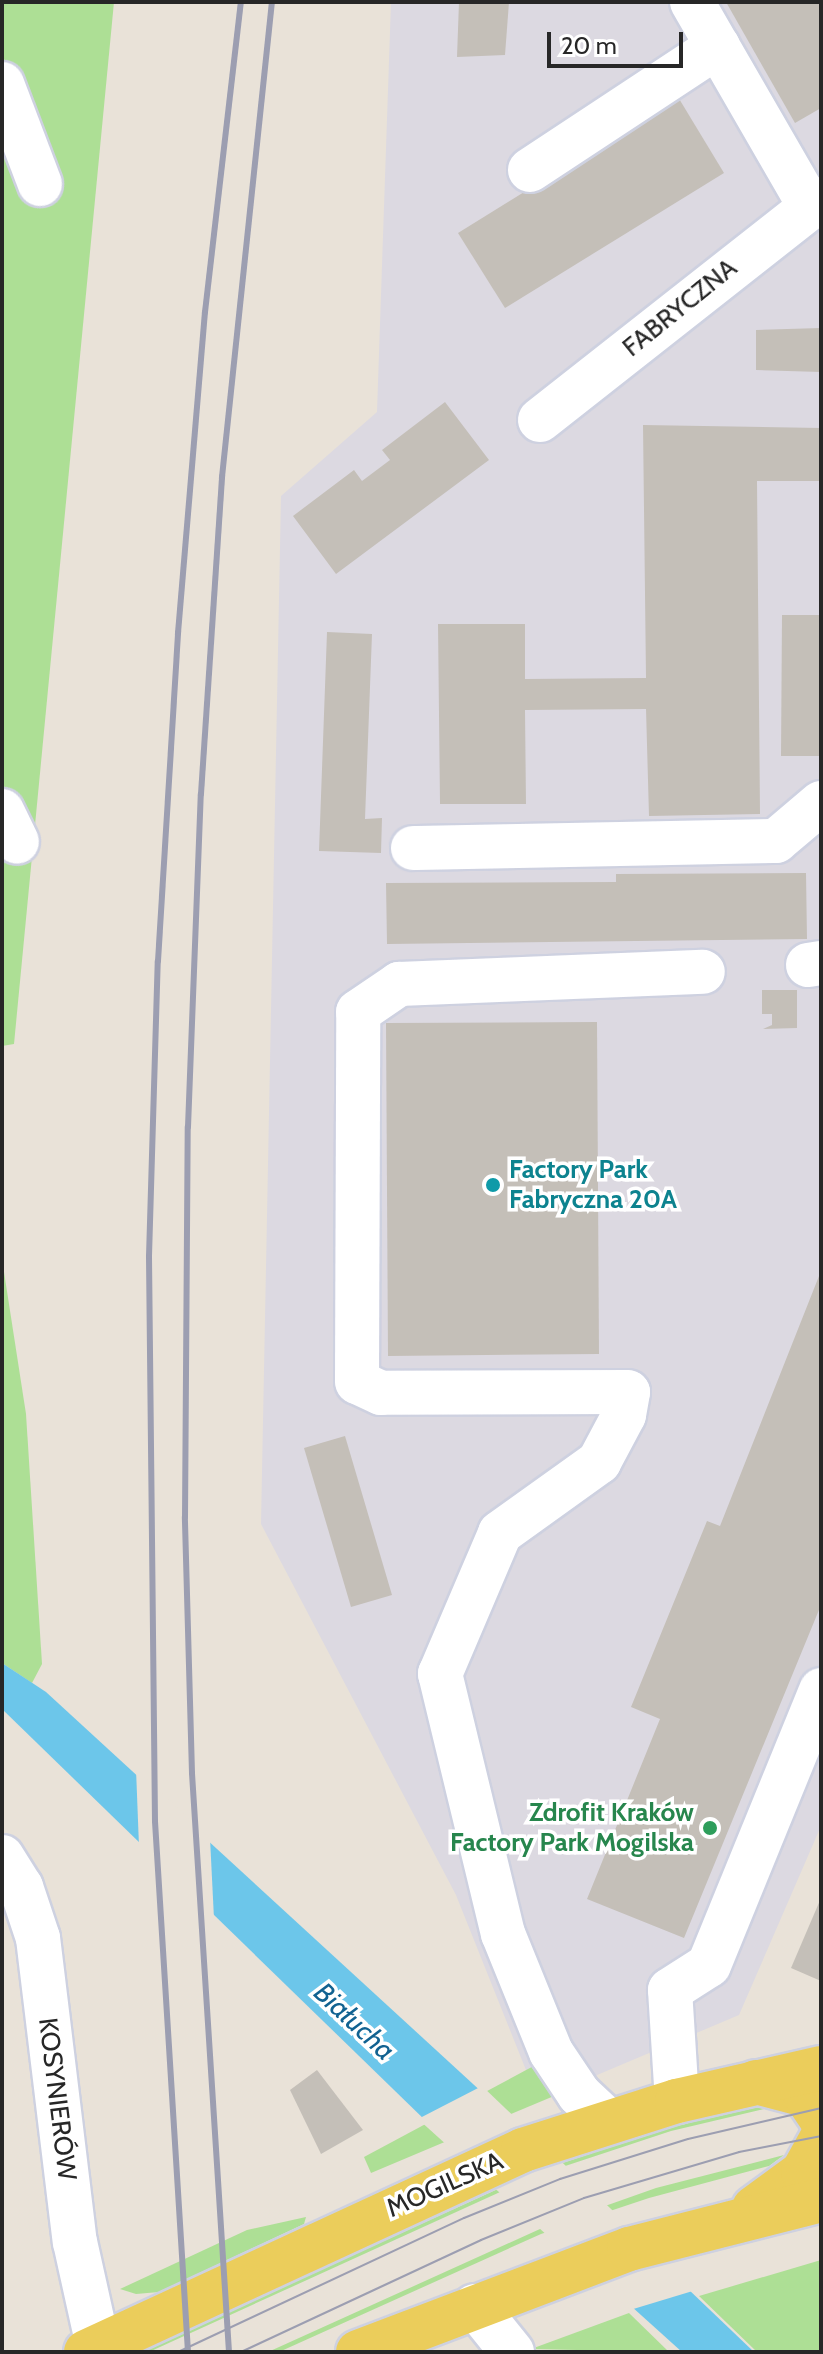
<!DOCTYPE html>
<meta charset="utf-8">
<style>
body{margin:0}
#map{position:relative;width:823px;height:2354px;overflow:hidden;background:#e9e2d8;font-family:Cabin,sans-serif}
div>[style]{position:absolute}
.industrial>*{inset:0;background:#dcd9e1}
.green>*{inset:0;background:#addf95}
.water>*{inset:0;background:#6cc6ea}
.pier>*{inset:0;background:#e9e2d8}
.building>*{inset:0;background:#c4bfb8}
.roads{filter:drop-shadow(2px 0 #ced1e0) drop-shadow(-2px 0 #ced1e0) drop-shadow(0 2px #ced1e0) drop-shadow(0 -2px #ced1e0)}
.minor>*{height:44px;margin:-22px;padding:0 22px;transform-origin:22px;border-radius:22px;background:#fff}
.major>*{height:44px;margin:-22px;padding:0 22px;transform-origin:22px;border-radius:22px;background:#ebcd5b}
.tram>*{height:2px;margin:-1px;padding:0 1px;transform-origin:1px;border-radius:1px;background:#9c9eb1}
.rail>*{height:6px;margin:-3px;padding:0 3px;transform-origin:3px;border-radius:3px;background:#9c9eb1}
.dots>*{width:22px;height:22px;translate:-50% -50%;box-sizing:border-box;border:4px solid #fff;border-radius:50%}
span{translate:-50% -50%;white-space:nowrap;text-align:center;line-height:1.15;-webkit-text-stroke:7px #fff;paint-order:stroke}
.street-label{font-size:26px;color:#272727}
.culture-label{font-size:26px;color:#0d838f;font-weight:700}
.left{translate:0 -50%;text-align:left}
.leisure-label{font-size:26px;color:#27864d;font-weight:700}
.right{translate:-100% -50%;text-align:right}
.water-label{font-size:28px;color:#116291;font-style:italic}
.frame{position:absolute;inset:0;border:4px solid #272727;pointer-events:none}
.scale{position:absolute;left:547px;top:32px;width:136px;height:36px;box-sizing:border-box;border:4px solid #272727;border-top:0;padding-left:10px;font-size:24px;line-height:28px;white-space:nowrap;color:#272727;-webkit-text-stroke:6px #fff;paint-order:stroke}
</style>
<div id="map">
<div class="industrial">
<i style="clip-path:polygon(391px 2px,821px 2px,821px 1826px,739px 2015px,538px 2100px,456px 1895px,261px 1524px,281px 496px,377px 412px)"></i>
</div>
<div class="green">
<i style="clip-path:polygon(2px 2px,114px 2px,14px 1044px,2px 1046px)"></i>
<i style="clip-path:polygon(2px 1259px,26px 1414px,42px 1664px,32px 1683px,2px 1663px)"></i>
<i style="clip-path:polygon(541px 2062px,554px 2096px,371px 2173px,364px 2157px)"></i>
<i style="clip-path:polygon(751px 2106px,768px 2108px,671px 2131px,535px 2176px,149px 2352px,139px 2352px,533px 2173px,651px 2133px)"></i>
<i style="clip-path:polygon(784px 2155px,769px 2166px,649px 2198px,541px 2234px,279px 2352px,268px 2352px,540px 2229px,656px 2188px)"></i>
<i style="clip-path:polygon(306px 2217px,304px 2224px,159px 2292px,136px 2294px,120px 2289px,247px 2230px)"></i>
<i style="clip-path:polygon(821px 2260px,821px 2352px,757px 2352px,699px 2296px)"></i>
<i style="clip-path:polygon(629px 2313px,669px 2352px,531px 2349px)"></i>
</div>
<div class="water">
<i style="clip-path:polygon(2px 1663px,46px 1692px,485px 2095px,754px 2352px,682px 2352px,428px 2123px,2px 1709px)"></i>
</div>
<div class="pier">
<i style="clip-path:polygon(136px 1769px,210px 1838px,214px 1919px,139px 1846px)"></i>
<i style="clip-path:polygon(482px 2086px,696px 2290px,630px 2310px,418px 2119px)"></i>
</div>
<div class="building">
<i style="clip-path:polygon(459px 2px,509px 2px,505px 55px,457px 57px)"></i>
<i style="clip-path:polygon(726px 2px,821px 2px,821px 108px,795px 123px)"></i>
<i style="clip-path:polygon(678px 97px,724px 173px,505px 308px,458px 233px)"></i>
<i style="clip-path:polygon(821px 328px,821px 372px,756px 370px,756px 330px)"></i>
<i style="clip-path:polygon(445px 402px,489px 460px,336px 574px,293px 516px,354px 470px,362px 481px,390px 460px,382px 450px)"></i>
<i style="clip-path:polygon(643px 425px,821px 428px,821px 481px,757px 481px,760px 814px,649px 816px,646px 709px,525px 710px,526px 804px,440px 804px,438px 624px,525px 624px,525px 679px,646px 678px)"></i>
<i style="clip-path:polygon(782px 615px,821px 615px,821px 756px,781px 756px)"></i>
<i style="clip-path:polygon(327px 632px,372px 634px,365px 819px,382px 818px,381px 853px,319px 851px)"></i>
<i style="clip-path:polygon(806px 873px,807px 939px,387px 944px,386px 883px,616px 882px,616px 874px)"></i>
<i style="clip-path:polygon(762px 990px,797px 990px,797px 1028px,763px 1029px,772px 1025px,772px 1014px,762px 1014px)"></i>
<i style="clip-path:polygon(597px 1022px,599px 1354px,388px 1356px,386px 1023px)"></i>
<i style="clip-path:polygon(821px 1271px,821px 1605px,684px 1938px,587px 1899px,660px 1719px,631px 1707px,707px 1521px,720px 1526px)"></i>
<i style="clip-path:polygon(345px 1436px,392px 1595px,351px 1607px,304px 1448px)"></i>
<i style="clip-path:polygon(821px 1898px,821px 1981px,791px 1968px)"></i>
<i style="clip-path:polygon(317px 2070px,363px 2130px,321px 2154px,290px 2090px)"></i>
</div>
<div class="roads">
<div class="minor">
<i style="left:692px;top:2px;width:234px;rotate:60deg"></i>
<i style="left:2px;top:84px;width:107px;rotate:69.2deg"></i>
<i style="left:530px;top:170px;width:225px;rotate:-33.4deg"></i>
<i style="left:540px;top:420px;width:357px;rotate:-38.2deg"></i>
<i style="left:2px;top:811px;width:34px;rotate:64deg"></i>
<i style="left:413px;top:848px;width:363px;rotate:-1.1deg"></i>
<i style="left:776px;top:841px;width:59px;rotate:-40.2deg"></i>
<i style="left:808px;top:965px;width:13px;rotate:-9deg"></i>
<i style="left:2px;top:1857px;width:36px;rotate:58deg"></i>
<i style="left:21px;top:1887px;width:54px;rotate:71.6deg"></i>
<i style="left:38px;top:1938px;width:306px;rotate:83.1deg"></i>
<i style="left:75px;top:2242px;width:107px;rotate:77.5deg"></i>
<i style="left:677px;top:2101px;width:111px;rotate:-93.6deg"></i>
<i style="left:670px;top:1990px;width:46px;rotate:-32.7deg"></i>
<i style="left:709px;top:1965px;width:297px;rotate:-67.8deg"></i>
<i style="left:609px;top:2122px;width:41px;rotate:-137deg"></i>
<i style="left:579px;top:2094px;width:50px;rotate:-123.7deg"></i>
<i style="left:551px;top:2052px;width:127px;rotate:-112.1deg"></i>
<i style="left:503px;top:1934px;width:268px;rotate:-103.6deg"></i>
<i style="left:440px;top:1674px;width:153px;rotate:-66.9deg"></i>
<i style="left:500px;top:1533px;width:122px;rotate:-35.6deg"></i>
<i style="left:599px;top:1462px;width:53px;rotate:-62deg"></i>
<i style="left:624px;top:1415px;width:23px;rotate:-80deg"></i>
<i style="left:628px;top:1392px;width:247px;rotate:179.8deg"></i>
<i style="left:381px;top:1393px;width:26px;rotate:-155deg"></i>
<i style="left:357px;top:1382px;width:370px;rotate:-89.8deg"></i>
<i style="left:358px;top:1012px;width:50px;rotate:-34.3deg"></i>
<i style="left:399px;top:984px;width:304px;rotate:-2.3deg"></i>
<i style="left:475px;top:2306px;width:59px;rotate:51.2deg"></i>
</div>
<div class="major">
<i style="left:756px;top:2082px;width:51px;rotate:14.9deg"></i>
<i style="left:805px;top:2095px;width:29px;rotate:56deg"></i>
<i style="left:754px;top:2208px;width:61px;rotate:-36.3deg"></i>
<i style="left:803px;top:2172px;width:38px;rotate:-61deg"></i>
<i style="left:86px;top:2352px;width:481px;rotate:-24.8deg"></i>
<i style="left:523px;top:2150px;width:162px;rotate:-17.7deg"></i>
<i style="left:677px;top:2101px;width:148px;rotate:-12.9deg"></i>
<i style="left:358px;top:2352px;width:290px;rotate:-20.8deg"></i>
<i style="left:629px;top:2249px;width:198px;rotate:-14.3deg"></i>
</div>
</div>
<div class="tram">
<i style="left:178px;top:2352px;width:316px;rotate:-25.1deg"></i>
<i style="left:464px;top:2218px;width:104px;rotate:-22.1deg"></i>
<i style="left:560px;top:2179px;width:134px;rotate:-17.4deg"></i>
<i style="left:688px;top:2139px;width:137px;rotate:-13.1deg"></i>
<i style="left:241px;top:2352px;width:265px;rotate:-25deg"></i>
<i style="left:481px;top:2240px;width:111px;rotate:-22.2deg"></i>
<i style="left:584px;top:2198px;width:162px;rotate:-16.5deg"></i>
<i style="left:739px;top:2152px;width:84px;rotate:-11deg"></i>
</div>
<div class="rail">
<i style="left:188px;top:2352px;width:532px;rotate:-93.56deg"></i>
<i style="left:155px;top:1821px;width:565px;rotate:-90.61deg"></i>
<i style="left:149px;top:1256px;width:295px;rotate:-88.3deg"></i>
<i style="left:158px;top:961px;width:329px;rotate:-86.5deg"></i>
<i style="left:178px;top:633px;width:322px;rotate:-85.2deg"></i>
<i style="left:205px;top:312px;width:312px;rotate:-83.4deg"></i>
<i style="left:229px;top:2352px;width:580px;rotate:-93.66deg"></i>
<i style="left:192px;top:1773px;width:256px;rotate:-91.6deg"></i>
<i style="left:185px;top:1517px;width:390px;rotate:-89.6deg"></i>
<i style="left:188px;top:1127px;width:333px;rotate:-87.8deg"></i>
<i style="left:201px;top:794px;width:318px;rotate:-86.2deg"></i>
<i style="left:222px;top:477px;width:478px;rotate:-84deg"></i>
</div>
<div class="dots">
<i style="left:493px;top:1185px;background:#0f9aa8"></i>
<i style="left:710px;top:1828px;background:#2e9e5b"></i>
</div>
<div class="street-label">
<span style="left:680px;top:308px;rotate:-39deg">FABRYCZNA</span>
<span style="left:57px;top:2099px;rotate:83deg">KOSYNIERÓW</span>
<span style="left:445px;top:2185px;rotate:-24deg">MOGILSKA</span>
</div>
<div class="culture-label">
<span class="left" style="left:509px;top:1185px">Factory Park<br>Fabryczna 20A</span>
</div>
<div class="leisure-label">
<span class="right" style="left:694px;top:1828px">Zdrofit Kraków<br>Factory Park Mogilska</span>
</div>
<div class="water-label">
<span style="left:355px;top:2021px;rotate:43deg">Białucha</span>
</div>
<div class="frame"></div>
<div class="scale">20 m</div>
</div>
